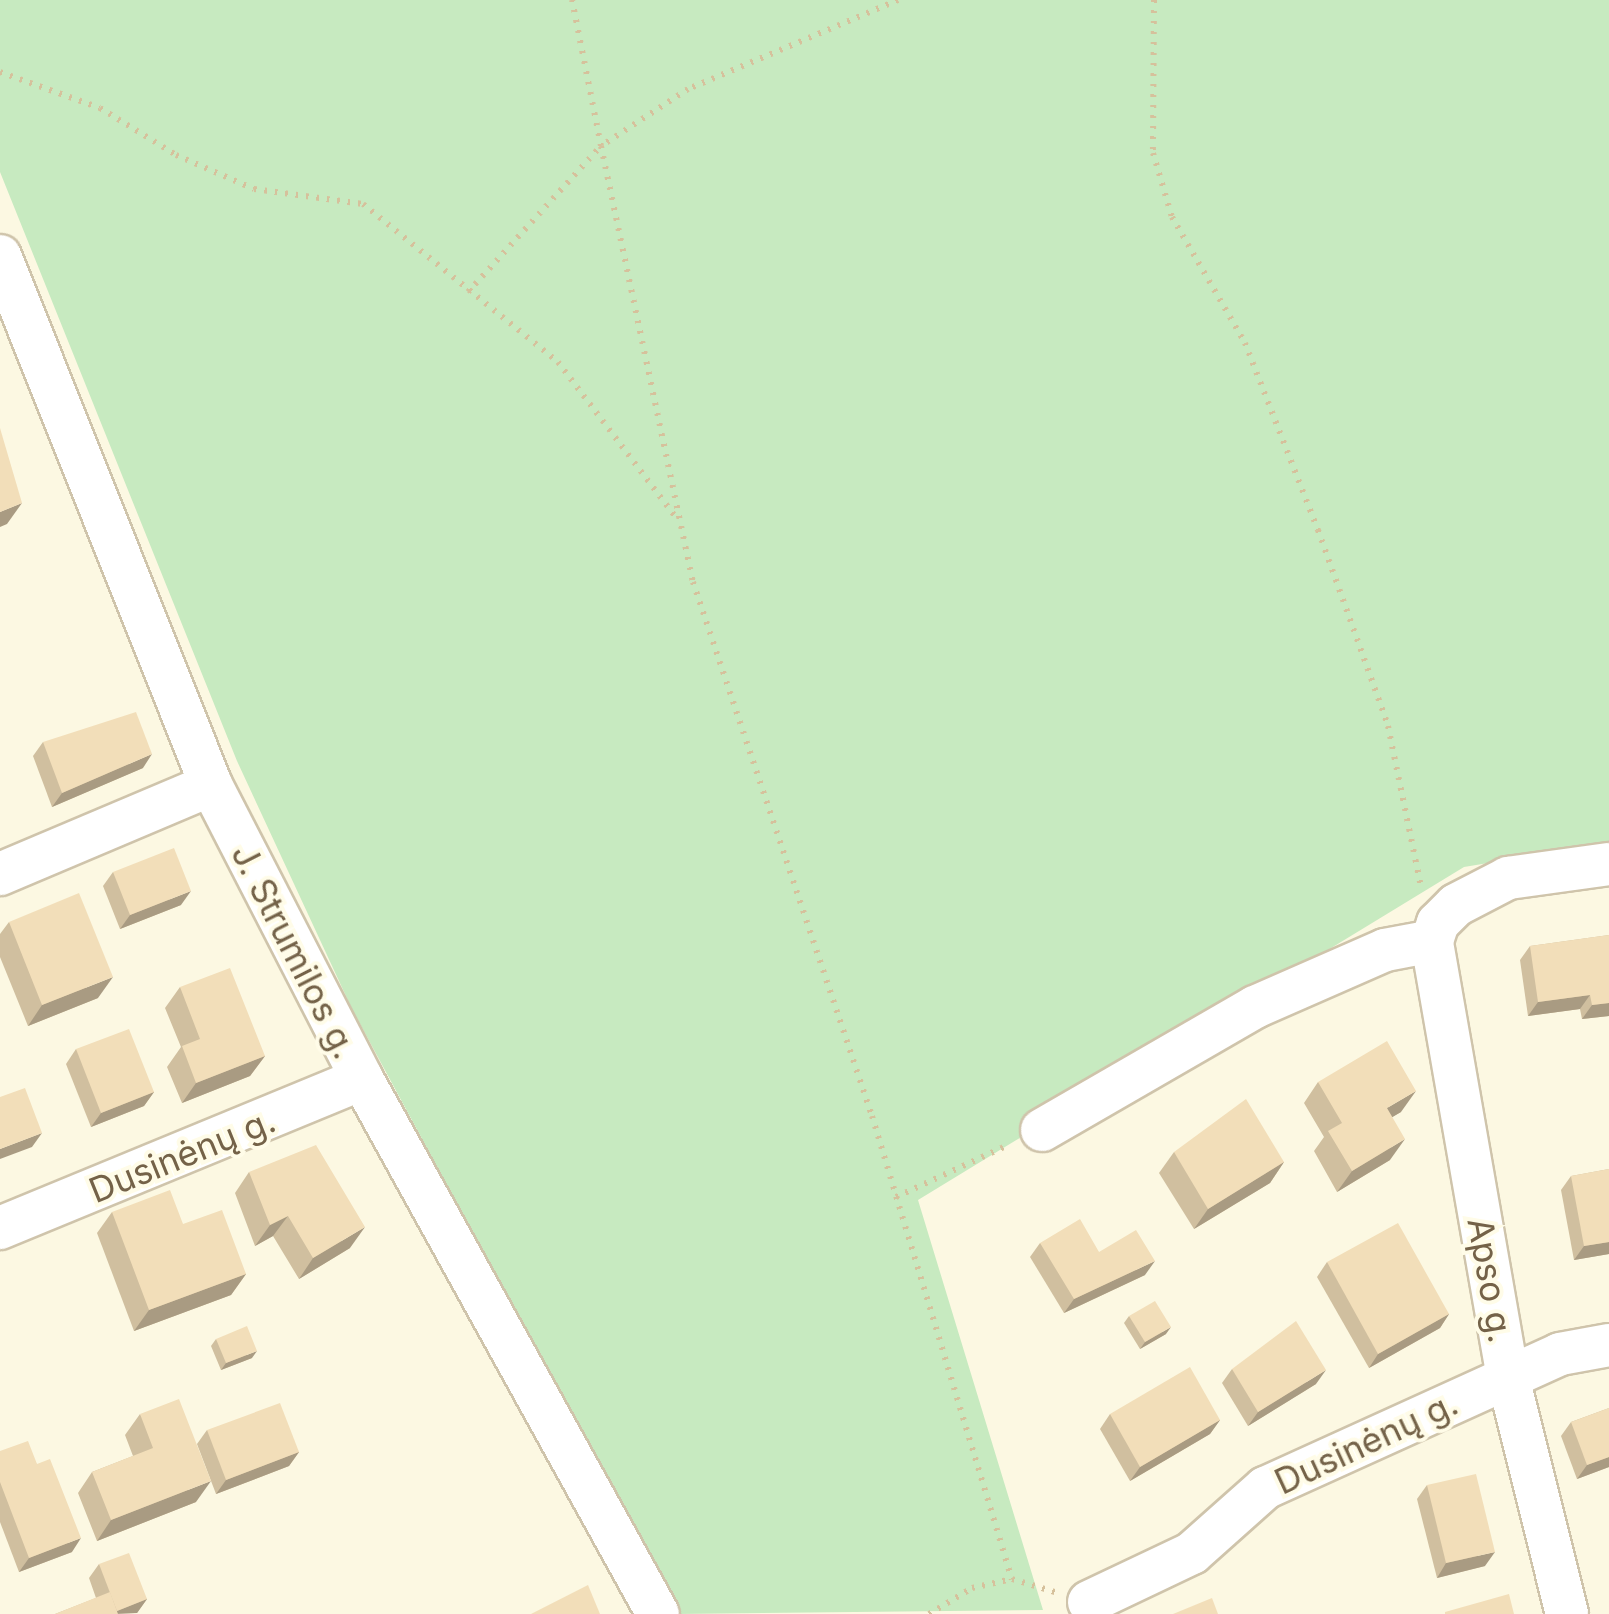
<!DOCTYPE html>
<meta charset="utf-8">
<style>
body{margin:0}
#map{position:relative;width:1609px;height:1614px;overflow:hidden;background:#fcf8e2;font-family:Inter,sans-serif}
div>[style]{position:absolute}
.green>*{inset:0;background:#c7eac0}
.path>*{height:6px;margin-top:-3px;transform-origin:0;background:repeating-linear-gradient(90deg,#d6c19c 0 2.5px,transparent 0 10.5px)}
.roads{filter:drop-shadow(2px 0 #cfc4ab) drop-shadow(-2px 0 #cfc4ab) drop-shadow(0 2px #cfc4ab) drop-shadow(0 -2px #cfc4ab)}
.minor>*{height:42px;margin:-21px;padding:0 21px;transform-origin:21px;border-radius:21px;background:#fff}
.wall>*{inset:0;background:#d0bf9f}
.shaded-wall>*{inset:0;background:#a99b82}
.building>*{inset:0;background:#f2deb9}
span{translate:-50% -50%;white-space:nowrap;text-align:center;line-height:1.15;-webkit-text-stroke:8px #fffce8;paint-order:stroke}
.street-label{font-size:35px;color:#746248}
</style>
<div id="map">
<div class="green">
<i style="clip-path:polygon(0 0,1609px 0,1609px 843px,1464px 867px,918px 1200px,1043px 1610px,678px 1614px,352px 1009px,237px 761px,0 172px)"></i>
</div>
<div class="path">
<i style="left:898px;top:0;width:228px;rotate:157deg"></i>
<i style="left:688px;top:89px;width:104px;rotate:146.8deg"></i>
<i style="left:601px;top:146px;width:446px;rotate:78.1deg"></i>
<i style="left:693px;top:582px;width:563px;rotate:71.47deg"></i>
<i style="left:872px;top:1116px;width:484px;rotate:73.2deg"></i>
<i style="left:1012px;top:1579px;width:45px;rotate:16.8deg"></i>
<i style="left:1154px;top:0;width:153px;rotate:90.4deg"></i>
<i style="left:1153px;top:153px;width:67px;rotate:73.5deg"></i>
<i style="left:1172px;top:217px;width:146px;rotate:59.9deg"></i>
<i style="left:1245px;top:343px;width:201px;rotate:68.7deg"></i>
<i style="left:1318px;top:530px;width:208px;rotate:70.3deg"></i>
<i style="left:1388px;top:726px;width:164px;rotate:78.4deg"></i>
<i style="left:0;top:72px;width:106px;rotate:19.8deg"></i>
<i style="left:100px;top:108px;width:89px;rotate:31.7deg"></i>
<i style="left:176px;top:155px;width:85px;rotate:23.6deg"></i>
<i style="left:254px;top:189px;width:110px;rotate:7.8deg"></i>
<i style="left:363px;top:204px;width:251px;rotate:39deg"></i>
<i style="left:558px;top:362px;width:193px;rotate:52.8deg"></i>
<i style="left:468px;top:292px;width:197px;rotate:-47.7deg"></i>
<i style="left:601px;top:146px;width:149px;rotate:-101.2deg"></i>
<i style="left:896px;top:1197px;width:123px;rotate:-24.9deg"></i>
<i style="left:929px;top:1614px;width:50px;rotate:-31.2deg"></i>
<i style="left:972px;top:1588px;width:41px;rotate:-12.7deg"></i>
</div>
<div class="roads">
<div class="minor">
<i style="left:0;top:256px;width:570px;rotate:68.25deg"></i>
<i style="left:211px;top:785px;width:331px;rotate:62.8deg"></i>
<i style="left:362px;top:1079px;width:611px;rotate:61.05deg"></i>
<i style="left:0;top:874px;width:229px;rotate:-22.9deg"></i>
<i style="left:1042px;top:1130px;width:246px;rotate:-30deg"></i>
<i style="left:1255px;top:1007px;width:142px;rotate:-23.7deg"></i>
<i style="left:1385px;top:950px;width:48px;rotate:-10.8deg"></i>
<i style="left:0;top:1228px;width:391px;rotate:-22.4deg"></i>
<i style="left:1089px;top:1602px;width:114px;rotate:-25.4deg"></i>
<i style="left:1192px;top:1553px;width:98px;rotate:-41.7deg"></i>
<i style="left:1265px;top:1488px;width:324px;rotate:-24.4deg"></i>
<i style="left:1560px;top:1354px;width:50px;rotate:-10.4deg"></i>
<i style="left:1567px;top:1614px;width:243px;rotate:-104deg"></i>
<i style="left:1508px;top:1378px;width:444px;rotate:-99.9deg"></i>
<i style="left:1432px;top:941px;width:19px;rotate:-72deg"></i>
<i style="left:1438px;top:923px;width:25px;rotate:-45deg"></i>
<i style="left:1456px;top:905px;width:59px;rotate:-27.4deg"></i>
<i style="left:1508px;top:878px;width:102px;rotate:-7.9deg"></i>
</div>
</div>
<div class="wall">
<i style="clip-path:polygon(43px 742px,143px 768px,52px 807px,33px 756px)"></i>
<i style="clip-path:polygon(113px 872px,181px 905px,120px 929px,103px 886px)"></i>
<i style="clip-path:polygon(9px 922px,98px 998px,28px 1026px,0 957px,0 934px)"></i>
<i style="clip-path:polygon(1609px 935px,1609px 1016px,1582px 1019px,1580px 1009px,1528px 1016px,1520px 960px,1530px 946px)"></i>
<i style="clip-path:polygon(180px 987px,265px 1056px,250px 1076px,182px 1103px,167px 1067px,181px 1047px,165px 1008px)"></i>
<i style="clip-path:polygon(76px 1049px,154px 1092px,144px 1106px,91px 1127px,66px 1064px)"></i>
<i style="clip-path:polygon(1318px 1082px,1401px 1112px,1392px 1117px,1390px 1160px,1337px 1192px,1314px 1151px,1324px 1137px,1304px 1103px)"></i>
<i style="clip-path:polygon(1174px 1152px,1284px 1162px,1270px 1183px,1194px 1229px,1159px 1173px)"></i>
<i style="clip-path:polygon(1609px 1169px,1609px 1254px,1574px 1260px,1561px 1190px,1571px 1176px)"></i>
<i style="clip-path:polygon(249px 1172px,350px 1248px,299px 1279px,273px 1236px,255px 1246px,235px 1193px)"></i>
<i style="clip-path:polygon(112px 1212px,183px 1224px,246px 1274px,231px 1295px,134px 1331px,97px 1233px)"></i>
<i style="clip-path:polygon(1040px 1243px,1099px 1252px,1145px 1275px,1064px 1313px,1030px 1257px)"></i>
<i style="clip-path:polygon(1327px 1262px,1449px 1314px,1440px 1328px,1369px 1368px,1317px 1277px)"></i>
<i style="clip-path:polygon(1129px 1316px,1166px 1334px,1140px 1349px,1124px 1323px)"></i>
<i style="clip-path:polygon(216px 1339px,252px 1358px,221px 1370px,211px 1346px)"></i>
<i style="clip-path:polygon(1232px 1369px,1316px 1384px,1248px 1426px,1222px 1383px)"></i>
<i style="clip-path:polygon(1609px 1408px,1609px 1467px,1577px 1479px,1561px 1436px,1571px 1422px)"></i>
<i style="clip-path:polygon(140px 1414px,196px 1502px,97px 1541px,78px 1493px,92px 1472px,133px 1456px,125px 1435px)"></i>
<i style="clip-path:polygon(1110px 1414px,1220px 1420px,1210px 1434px,1130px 1481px,1100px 1429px)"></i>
<i style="clip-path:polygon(207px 1430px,299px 1452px,289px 1466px,216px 1494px,197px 1444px)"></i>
<i style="clip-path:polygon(0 1451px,37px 1464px,72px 1552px,19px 1572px,0 1522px)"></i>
<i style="clip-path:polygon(1427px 1485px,1485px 1566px,1437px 1578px,1417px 1499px)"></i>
<i style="clip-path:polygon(99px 1564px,147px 1599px,137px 1613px,55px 1614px,96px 1598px,89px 1578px)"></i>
</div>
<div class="shaded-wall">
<i style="clip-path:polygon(22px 503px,7px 524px,0 527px,0 512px)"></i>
<i style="clip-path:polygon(152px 754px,143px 768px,52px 807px,62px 793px)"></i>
<i style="clip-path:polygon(191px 891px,181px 905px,120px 929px,130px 915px)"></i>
<i style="clip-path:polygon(113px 977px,98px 998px,28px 1026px,42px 1005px)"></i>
<i style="clip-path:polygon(1590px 995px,1580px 1009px,1528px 1016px,1538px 1002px)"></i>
<i style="clip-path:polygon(1609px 1003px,1609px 1016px,1582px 1019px,1592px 1005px)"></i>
<i style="clip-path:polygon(265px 1056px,250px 1076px,182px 1103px,196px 1083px)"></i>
<i style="clip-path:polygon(1416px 1091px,1401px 1112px,1372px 1129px,1387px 1108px)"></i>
<i style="clip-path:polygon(154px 1092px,144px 1106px,91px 1127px,101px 1113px)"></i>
<i style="clip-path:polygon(42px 1133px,32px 1147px,0 1159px,0 1149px)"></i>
<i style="clip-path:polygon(1405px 1139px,1390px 1160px,1337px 1192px,1352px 1171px)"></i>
<i style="clip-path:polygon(1284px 1162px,1270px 1183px,1194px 1229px,1208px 1209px)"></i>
<i style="clip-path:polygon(288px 1216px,273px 1236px,255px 1246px,270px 1225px)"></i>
<i style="clip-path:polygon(365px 1227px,350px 1248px,299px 1279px,313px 1258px)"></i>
<i style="clip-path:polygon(1609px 1242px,1609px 1254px,1574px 1260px,1584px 1246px)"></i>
<i style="clip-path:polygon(1155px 1261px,1145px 1275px,1064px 1313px,1074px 1299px)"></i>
<i style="clip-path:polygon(246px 1274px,231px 1295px,134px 1331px,149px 1310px)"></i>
<i style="clip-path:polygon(1449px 1314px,1440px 1328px,1369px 1368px,1378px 1354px)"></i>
<i style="clip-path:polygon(1171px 1327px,1166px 1334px,1140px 1349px,1145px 1342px)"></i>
<i style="clip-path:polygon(257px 1351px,252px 1358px,221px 1370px,226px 1363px)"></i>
<i style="clip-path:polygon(1326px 1370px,1316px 1384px,1248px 1426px,1258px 1412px)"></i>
<i style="clip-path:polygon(1220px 1420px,1210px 1434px,1130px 1481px,1140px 1467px)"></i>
<i style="clip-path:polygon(299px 1452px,289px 1466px,216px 1494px,226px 1480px)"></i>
<i style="clip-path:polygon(1609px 1457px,1609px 1467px,1577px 1479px,1587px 1465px)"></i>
<i style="clip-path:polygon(211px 1481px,196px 1502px,97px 1541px,111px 1520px)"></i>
<i style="clip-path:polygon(81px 1538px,72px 1552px,19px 1572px,29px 1558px)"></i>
<i style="clip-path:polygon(1495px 1552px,1485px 1566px,1437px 1578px,1446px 1563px)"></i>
<i style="clip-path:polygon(147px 1599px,137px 1613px,115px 1614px,117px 1611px)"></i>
</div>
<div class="building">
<i style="clip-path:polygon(0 428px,22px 503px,0 512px)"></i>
<i style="clip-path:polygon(136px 712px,152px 754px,62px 793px,43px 742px)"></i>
<i style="clip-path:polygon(174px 848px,191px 891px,130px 915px,113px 872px)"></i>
<i style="clip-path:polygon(79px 893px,113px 977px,42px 1005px,9px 922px)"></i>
<i style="clip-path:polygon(1609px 935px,1609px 1003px,1592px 1005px,1590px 995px,1538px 1002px,1530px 946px)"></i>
<i style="clip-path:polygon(230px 968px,265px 1056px,196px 1083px,182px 1046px,200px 1039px,180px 987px)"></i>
<i style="clip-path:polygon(129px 1029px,154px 1092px,101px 1113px,76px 1049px)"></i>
<i style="clip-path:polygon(1387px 1041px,1416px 1091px,1387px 1108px,1405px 1139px,1352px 1171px,1328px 1131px,1342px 1123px,1318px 1082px)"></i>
<i style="clip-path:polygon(25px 1088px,42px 1133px,0 1149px,0 1097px)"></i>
<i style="clip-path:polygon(1246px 1099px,1284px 1162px,1208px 1209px,1174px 1152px)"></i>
<i style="clip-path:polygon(316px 1145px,365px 1227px,313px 1258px,288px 1216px,270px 1225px,249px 1172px)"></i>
<i style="clip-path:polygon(1609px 1169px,1609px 1242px,1584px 1246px,1571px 1176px)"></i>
<i style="clip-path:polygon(170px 1190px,183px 1224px,222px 1210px,246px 1274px,149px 1310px,112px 1212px)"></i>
<i style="clip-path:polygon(1080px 1219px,1099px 1252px,1136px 1230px,1155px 1261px,1074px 1299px,1040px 1243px)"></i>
<i style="clip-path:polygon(1398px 1223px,1449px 1314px,1378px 1354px,1327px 1262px)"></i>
<i style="clip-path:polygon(1155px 1301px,1171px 1327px,1145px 1342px,1129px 1316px)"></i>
<i style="clip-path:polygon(1296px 1321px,1326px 1370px,1258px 1412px,1232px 1369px)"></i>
<i style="clip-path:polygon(247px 1326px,257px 1351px,226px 1363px,216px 1339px)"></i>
<i style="clip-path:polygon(1190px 1367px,1220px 1420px,1140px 1467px,1110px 1414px)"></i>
<i style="clip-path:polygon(179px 1399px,211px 1481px,111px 1520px,92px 1472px,153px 1448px,140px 1414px)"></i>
<i style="clip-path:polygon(280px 1403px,299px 1452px,226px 1480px,207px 1430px)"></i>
<i style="clip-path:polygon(1609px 1408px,1609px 1457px,1587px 1465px,1571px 1422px)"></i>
<i style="clip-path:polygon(28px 1441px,37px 1464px,50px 1459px,81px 1538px,29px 1558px,0 1482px,0 1451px)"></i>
<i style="clip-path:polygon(1476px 1474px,1495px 1552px,1446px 1563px,1427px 1485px)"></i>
<i style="clip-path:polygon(129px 1553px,147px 1599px,117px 1611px,99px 1564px)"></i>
<i style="clip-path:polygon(588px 1585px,600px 1614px,531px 1614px)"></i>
<i style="clip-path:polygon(110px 1592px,118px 1614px,55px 1614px)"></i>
<i style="clip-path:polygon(1509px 1594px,1514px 1614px,1445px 1614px,1445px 1612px)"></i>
<i style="clip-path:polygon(1212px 1598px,1218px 1614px,1173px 1614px)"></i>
</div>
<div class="street-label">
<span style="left:295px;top:951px;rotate:63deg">J. Strumilos g.</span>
<span style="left:182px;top:1155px;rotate:-22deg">Dusinėnų g.</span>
<span style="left:1491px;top:1280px;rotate:80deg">Apso g.</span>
<span style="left:1366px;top:1442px;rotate:-25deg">Dusinėnų g.</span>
</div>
</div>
